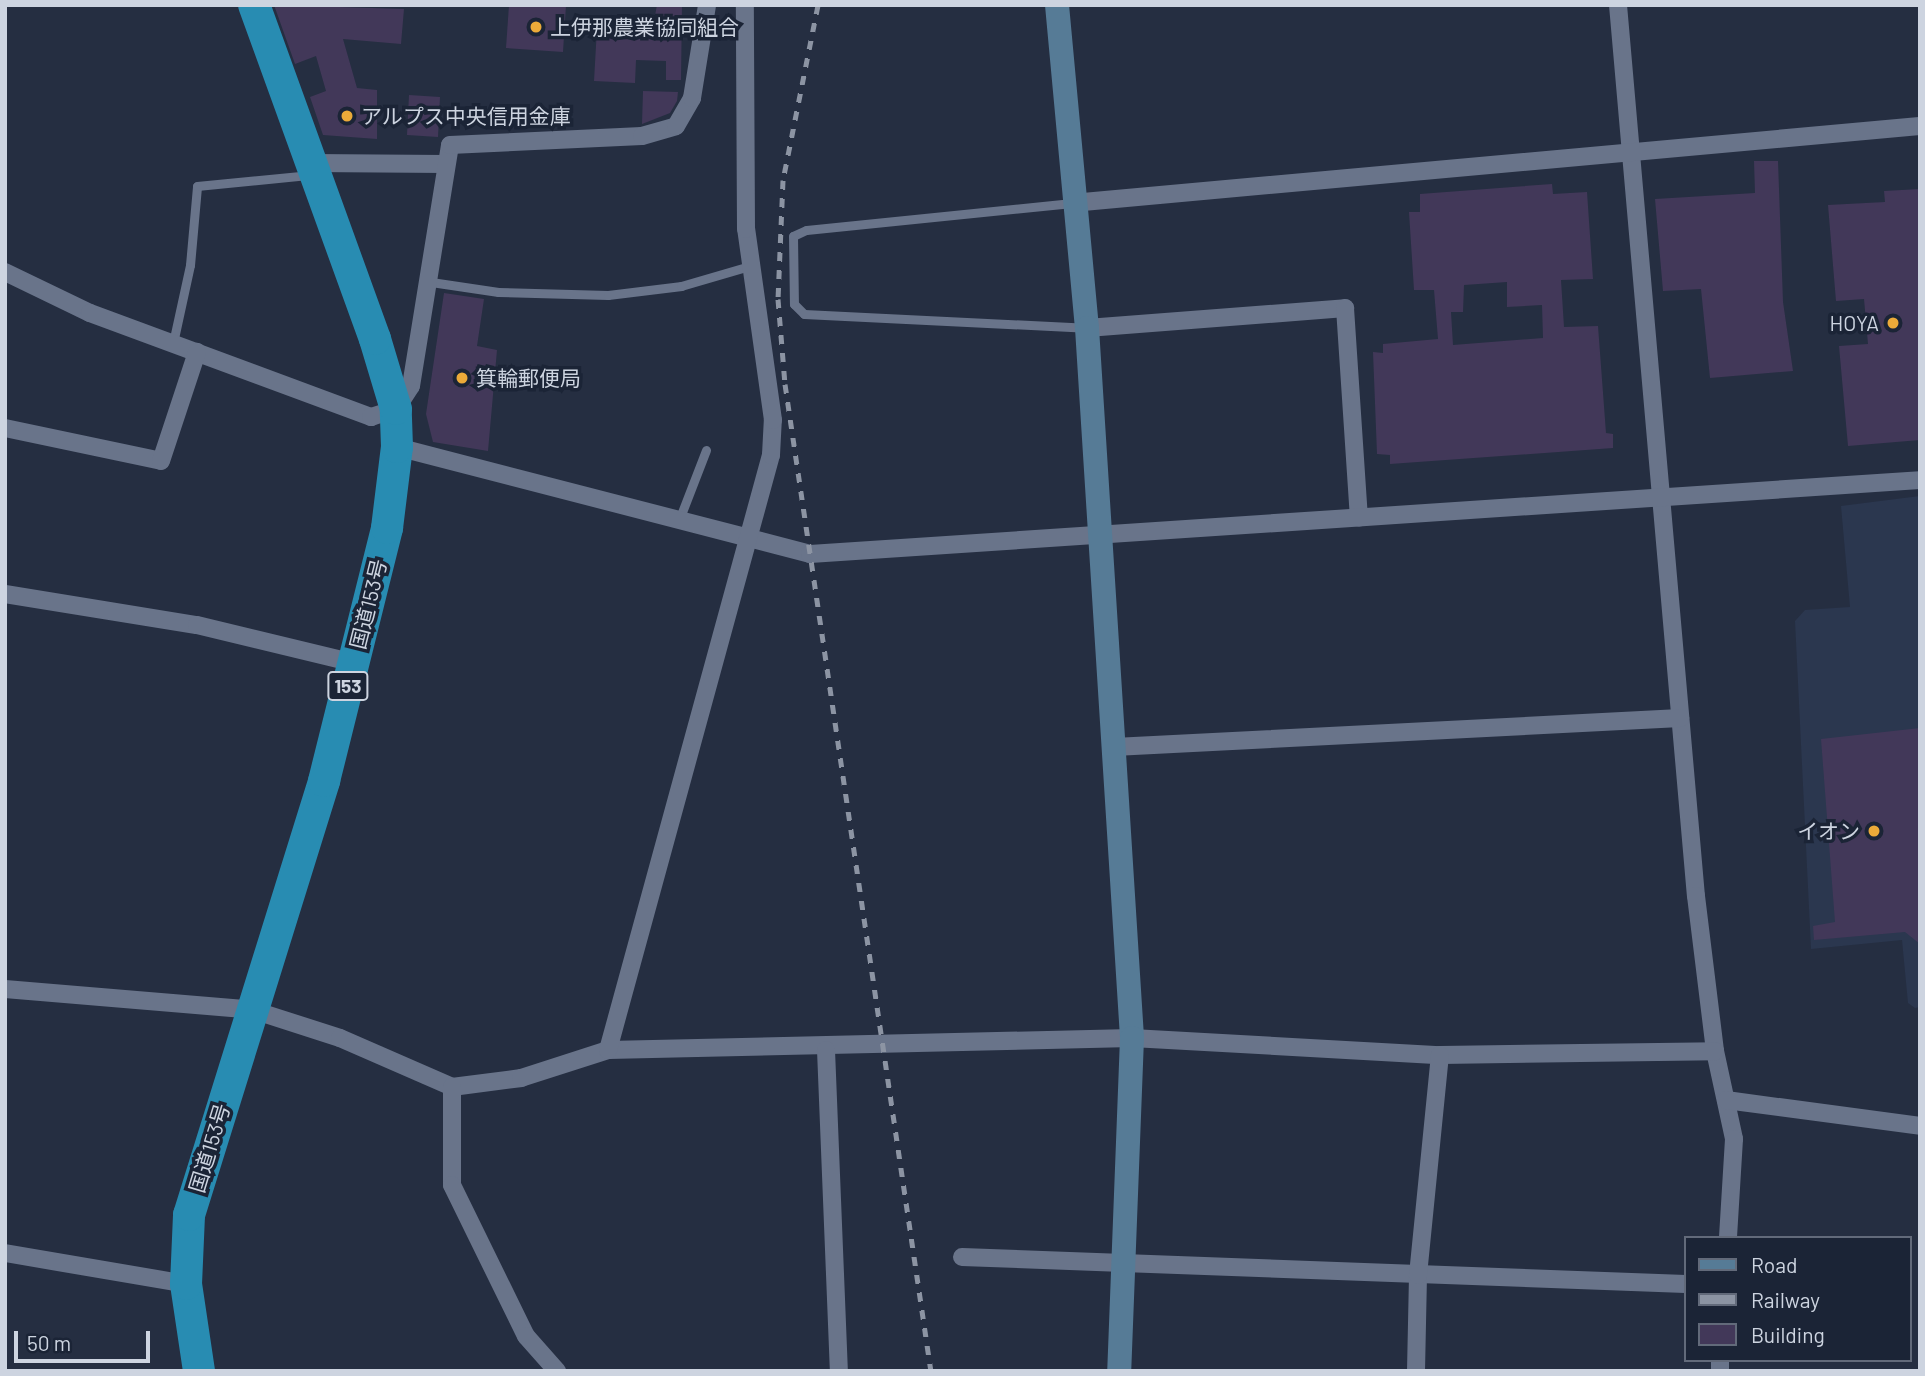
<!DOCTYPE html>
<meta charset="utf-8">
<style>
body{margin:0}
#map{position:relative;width:1925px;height:1376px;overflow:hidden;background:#252e41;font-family:Barlow,"Noto Sans JP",sans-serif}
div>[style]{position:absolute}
.built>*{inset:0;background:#2b374f}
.building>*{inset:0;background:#423859}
.lane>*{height:9px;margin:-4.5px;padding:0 4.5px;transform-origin:4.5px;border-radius:4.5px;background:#69748a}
.street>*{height:18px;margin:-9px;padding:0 9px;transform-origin:9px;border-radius:9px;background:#69748a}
.secondary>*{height:24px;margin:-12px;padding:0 12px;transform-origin:12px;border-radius:12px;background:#567b96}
.highway>*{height:32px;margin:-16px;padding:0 16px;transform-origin:16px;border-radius:16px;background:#288cb2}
.rail>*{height:5px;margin-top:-2.5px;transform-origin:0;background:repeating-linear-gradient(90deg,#8c94a3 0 9px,transparent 0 18px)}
.dots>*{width:19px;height:19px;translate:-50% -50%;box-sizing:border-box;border:4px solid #1b2436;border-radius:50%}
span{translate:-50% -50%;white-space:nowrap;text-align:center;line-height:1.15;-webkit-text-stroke:7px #1b2436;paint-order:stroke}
.shield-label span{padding:2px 5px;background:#1b2436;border:2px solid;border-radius:5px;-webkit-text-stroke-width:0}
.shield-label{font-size:19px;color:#cdd4e0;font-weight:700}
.poi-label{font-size:21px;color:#cdd4e0}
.left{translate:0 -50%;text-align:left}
.right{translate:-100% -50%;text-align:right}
.street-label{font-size:21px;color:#cdd4e0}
.frame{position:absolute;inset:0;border:7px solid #cdd4e0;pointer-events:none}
.legend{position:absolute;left:1684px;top:1236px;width:228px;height:126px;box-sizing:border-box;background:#1b2436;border:2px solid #626a7a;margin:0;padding:9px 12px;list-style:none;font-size:21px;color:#cdd4e0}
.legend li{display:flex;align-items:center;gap:14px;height:35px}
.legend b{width:35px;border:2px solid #626a7a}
.scale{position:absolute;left:14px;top:1331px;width:136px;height:32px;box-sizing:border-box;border:4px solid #cdd4e0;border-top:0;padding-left:9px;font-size:21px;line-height:24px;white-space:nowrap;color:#cdd4e0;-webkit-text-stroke:5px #1b2436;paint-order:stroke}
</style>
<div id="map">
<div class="built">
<i style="clip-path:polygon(1920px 496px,1920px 1007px,1915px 1008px,1908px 1003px,1902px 940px,1811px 949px,1795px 621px,1805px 610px,1850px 607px,1841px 506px)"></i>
</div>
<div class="building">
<i style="clip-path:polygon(274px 5px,404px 9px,401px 44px,343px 39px,357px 88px,377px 90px,377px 139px,323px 135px,310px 97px,326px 91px,316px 56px,295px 64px)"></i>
<i style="clip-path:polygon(509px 5px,566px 5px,563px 52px,506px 48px)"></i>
<i style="clip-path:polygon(657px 5px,682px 5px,681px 80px,666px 80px,666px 61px,636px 60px,635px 83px,594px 81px,597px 28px,652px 31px)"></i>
<i style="clip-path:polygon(643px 91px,678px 92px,677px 101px,670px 113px,642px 124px)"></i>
<i style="clip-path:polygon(409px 95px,440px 97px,438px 137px,407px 135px)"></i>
<i style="clip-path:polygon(1754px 161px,1778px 161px,1783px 302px,1793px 371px,1710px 378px,1701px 289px,1663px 291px,1655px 199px,1755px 193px)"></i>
<i style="clip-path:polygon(evenodd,1552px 184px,1553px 194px,1587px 192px,1593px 279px,1561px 280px,1564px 327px,1598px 326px,1606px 433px,1613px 434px,1613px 448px,1390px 464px,1390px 455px,1377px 454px,1373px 352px,1383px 353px,1383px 344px,1438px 339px,1434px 290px,1414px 290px,1409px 212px,1420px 212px,1420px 194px,1552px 184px,1507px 282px,1507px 307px,1542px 305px,1543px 338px,1453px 345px,1451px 312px,1463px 312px,1464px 285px,1507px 282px)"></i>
<i style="clip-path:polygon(1920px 189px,1920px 440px,1848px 446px,1839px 346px,1868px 344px,1864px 299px,1836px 301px,1828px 205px,1885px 202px,1884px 191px)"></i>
<i style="clip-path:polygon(444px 293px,484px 299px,477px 346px,497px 350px,488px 451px,433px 442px,426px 414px)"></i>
<i style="clip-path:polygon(1920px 728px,1920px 944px,1905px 932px,1814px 940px,1813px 926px,1835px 922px,1821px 739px)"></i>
</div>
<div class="lane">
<i style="left:1072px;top:203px;width:267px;rotate:174.2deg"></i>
<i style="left:806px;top:230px;width:14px;rotate:155deg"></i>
<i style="left:793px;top:236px;width:68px;rotate:89.2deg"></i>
<i style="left:794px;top:304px;width:14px;rotate:45deg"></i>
<i style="left:804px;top:314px;width:282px;rotate:2.8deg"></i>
<i style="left:431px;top:282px;width:68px;rotate:8.5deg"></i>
<i style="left:498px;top:292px;width:110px;rotate:1.6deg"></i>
<i style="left:608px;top:295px;width:74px;rotate:-7deg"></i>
<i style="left:681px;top:286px;width:75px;rotate:-16.3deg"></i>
<i style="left:173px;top:343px;width:80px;rotate:-77.7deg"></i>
<i style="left:190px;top:265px;width:79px;rotate:-84.9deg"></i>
<i style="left:197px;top:186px;width:114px;rotate:-5.6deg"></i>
<i style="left:679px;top:520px;width:75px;rotate:-68.9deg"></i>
</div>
<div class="street">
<i style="left:1618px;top:5px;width:894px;rotate:85deg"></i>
<i style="left:1696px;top:896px;width:156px;rotate:83deg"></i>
<i style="left:1715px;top:1051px;width:90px;rotate:77.8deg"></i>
<i style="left:1734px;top:1139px;width:99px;rotate:93.5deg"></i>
<i style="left:311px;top:163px;width:135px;rotate:0.4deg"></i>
<i style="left:1072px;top:203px;width:851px;rotate:-5.19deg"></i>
<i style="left:5px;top:272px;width:94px;rotate:25.8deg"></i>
<i style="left:90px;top:313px;width:300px;rotate:20.3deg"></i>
<i style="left:371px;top:417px;width:26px;rotate:-18deg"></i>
<i style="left:396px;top:409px;width:27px;rotate:-57deg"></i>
<i style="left:411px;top:386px;width:244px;rotate:-80.8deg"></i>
<i style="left:450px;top:145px;width:192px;rotate:-2.7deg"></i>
<i style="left:642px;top:136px;width:35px;rotate:-16deg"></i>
<i style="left:676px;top:126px;width:32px;rotate:-60deg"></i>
<i style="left:692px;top:98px;width:94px;rotate:-80.8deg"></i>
<i style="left:1087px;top:328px;width:259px;rotate:-4.4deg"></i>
<i style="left:1345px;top:308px;width:210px;rotate:86.2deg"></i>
<i style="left:5px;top:428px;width:159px;rotate:11.9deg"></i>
<i style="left:161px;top:461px;width:115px;rotate:-71.7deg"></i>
<i style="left:397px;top:447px;width:427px;rotate:14.5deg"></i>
<i style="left:810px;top:554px;width:1112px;rotate:-3.81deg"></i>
<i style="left:5px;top:594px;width:194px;rotate:9.2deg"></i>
<i style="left:197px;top:625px;width:162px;rotate:13.6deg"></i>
<i style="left:1114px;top:747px;width:567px;rotate:-2.93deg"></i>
<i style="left:5px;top:989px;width:249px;rotate:4.8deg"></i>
<i style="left:253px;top:1010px;width:91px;rotate:17.8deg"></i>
<i style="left:340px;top:1038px;width:122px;rotate:23.6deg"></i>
<i style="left:452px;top:1087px;width:70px;rotate:-7.4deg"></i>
<i style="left:521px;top:1078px;width:91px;rotate:-17.8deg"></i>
<i style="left:608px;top:1050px;width:524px;rotate:-1.31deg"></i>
<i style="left:1132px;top:1038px;width:308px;rotate:3.2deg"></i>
<i style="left:1440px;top:1055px;width:275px;rotate:-0.8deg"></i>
<i style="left:608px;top:1050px;width:617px;rotate:-74.68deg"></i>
<i style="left:771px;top:455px;width:35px;rotate:-87deg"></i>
<i style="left:773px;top:420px;width:193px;rotate:-98deg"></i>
<i style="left:746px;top:229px;width:224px;rotate:-90.3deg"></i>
<i style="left:826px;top:1050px;width:321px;rotate:87.7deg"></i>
<i style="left:452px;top:1087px;width:98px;rotate:90deg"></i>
<i style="left:452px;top:1185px;width:168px;rotate:63.9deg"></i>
<i style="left:526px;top:1336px;width:47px;rotate:48.5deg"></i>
<i style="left:1726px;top:1100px;width:196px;rotate:7.6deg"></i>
<i style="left:5px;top:1253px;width:184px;rotate:9.7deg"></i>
<i style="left:962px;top:1257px;width:724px;rotate:2.14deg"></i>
<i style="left:1416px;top:1371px;width:96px;rotate:-88.8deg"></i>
<i style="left:1418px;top:1275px;width:221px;rotate:-84.3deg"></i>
<i style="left:1720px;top:1371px;width:11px;rotate:-90deg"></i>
</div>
<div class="secondary">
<i style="left:1057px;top:5px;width:324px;rotate:84.7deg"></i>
<i style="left:1087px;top:328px;width:711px;rotate:86.37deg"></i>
<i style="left:1132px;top:1038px;width:333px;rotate:92.2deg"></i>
</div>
<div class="highway">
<i style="left:199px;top:1371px;width:88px;rotate:-98.5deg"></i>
<i style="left:186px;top:1284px;width:69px;rotate:-87.5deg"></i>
<i style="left:189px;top:1215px;width:455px;rotate:-72.7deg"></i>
<i style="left:324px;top:781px;width:261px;rotate:-76deg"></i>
<i style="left:387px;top:528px;width:82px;rotate:-83deg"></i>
<i style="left:397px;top:447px;width:38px;rotate:-92deg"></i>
<i style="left:396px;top:409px;width:73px;rotate:-106.7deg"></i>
<i style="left:375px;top:339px;width:355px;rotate:-109.9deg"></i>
</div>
<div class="rail">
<i style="left:818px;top:5px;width:178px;rotate:101.3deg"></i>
<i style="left:783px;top:180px;width:119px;rotate:92.4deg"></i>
<i style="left:778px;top:299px;width:85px;rotate:85.3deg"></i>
<i style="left:785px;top:384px;width:998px;rotate:81.59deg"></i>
</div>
<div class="dots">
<i style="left:536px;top:27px;background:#ebaa39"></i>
<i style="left:347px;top:116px;background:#ebaa39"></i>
<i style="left:1893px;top:323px;background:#ebaa39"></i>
<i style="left:462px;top:378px;background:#ebaa39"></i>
<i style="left:1874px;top:831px;background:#ebaa39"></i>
</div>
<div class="shield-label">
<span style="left:348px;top:686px">153</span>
</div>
<div class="poi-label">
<span class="left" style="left:550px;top:27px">上伊那農業協同組合</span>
<span class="left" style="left:361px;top:116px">アルプス中央信用金庫</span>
<span class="right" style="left:1879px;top:323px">HOYA</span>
<span class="left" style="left:476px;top:378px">箕輪郵便局</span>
<span class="right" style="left:1860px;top:831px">イオン</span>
</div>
<div class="street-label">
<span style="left:368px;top:604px;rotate:-76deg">国道153号</span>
<span style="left:209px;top:1148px;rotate:-73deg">国道153号</span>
</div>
<div class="frame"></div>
<ul class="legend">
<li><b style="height:9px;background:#567b96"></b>Road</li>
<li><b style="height:9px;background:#8c94a3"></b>Railway</li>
<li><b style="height:19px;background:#423859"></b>Building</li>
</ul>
<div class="scale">50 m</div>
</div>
